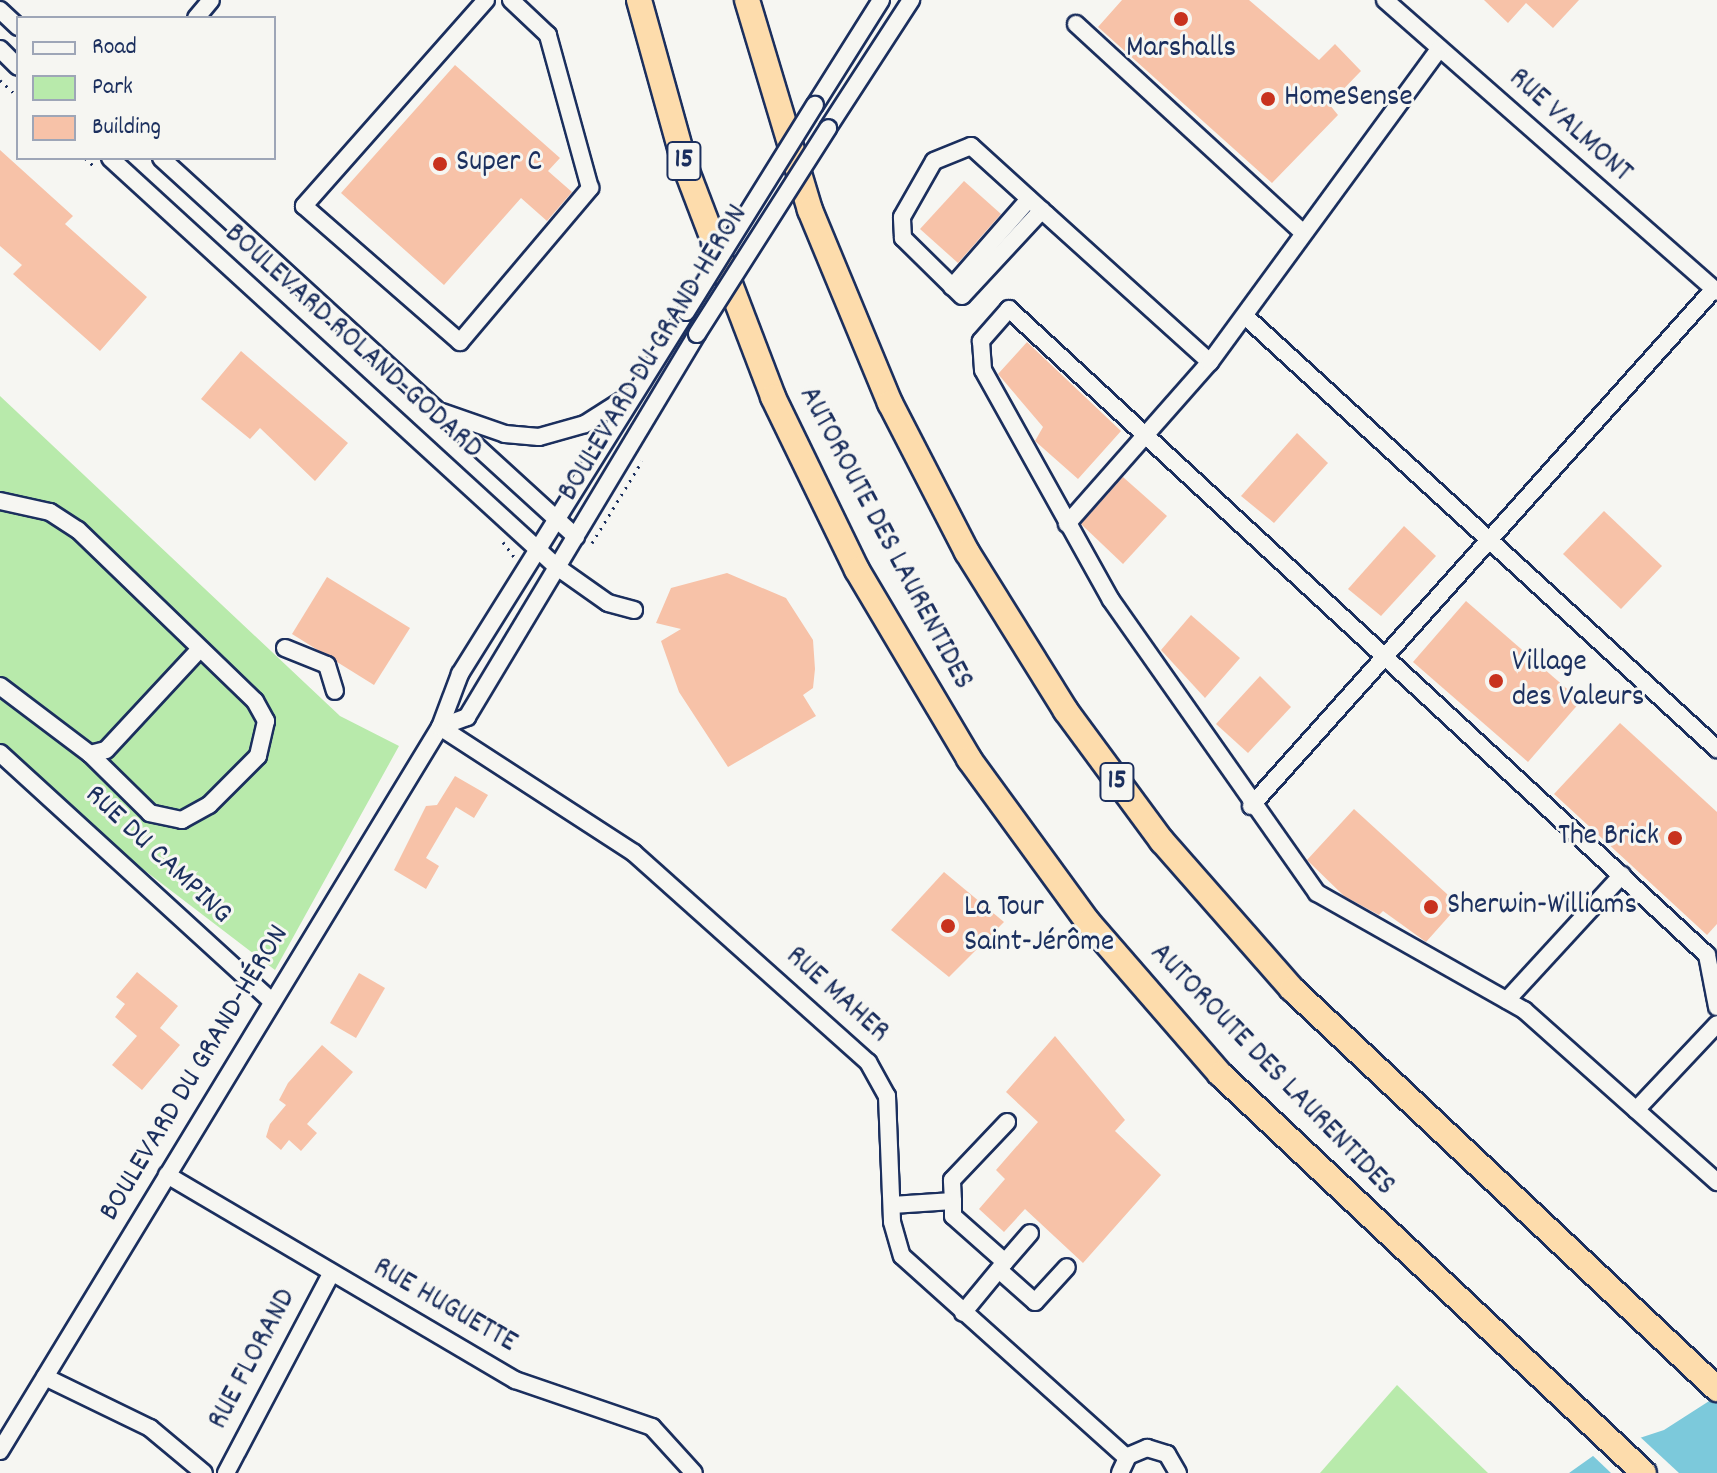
<!DOCTYPE html>
<meta charset="utf-8">
<style>
body{margin:0}
#map{position:relative;width:1717px;height:1473px;overflow:hidden;background:#f6f6f2;font-family:Dekko,sans-serif}
div>[style]{position:absolute}
.green>*{inset:0;background:#b8eaab}
.water>*{inset:0;background:#7cc9db}
.pier>*{inset:0;background:#f6f6f2}
.building>*{inset:0;background:#f7c2a8}
.path>*{height:3px;margin-top:-1.5px;transform-origin:0;background:repeating-linear-gradient(90deg,#1b2f5e 0 2px,transparent 0 8px)}
.roads{filter:drop-shadow(2px 0 #1b2f5e) drop-shadow(-2px 0 #1b2f5e) drop-shadow(0 2px #1b2f5e) drop-shadow(0 -2px #1b2f5e)}
.minor>*{height:16px;margin:-8px;padding:0 8px;transform-origin:8px;border-radius:8px;background:#f6f6f2}
.highway>*{height:24px;margin:-12px;padding:0 12px;transform-origin:12px;border-radius:12px;background:#fddcac}
.bridges{filter:drop-shadow(2px 0 #1b2f5e) drop-shadow(-2px 0 #1b2f5e) drop-shadow(0 2px #1b2f5e) drop-shadow(0 -2px #1b2f5e)}
.minor-bridge>*{height:16px;margin:-8px;padding:0 8px;transform-origin:8px;border-radius:8px;background:#f6f6f2}
.dots>*{width:22px;height:22px;translate:-50% -50%;box-sizing:border-box;border:4px solid #f6f6f2;border-radius:50%}
span{translate:-50% -50%;white-space:nowrap;text-align:center;line-height:1.15;-webkit-text-stroke:6px #f6f6f2;paint-order:stroke}
.shield-label span{padding:2px 6px;background:#f6f6f2;border:2px solid;border-radius:6px;-webkit-text-stroke-width:0}
.shield-label{font-size:28px;color:#1b2f5e;font-weight:700}
.poi-label{font-size:30px;color:#1b2f5e}
.left{translate:0 -50%;text-align:left}
.right{translate:-100% -50%;text-align:right}
.street-label{font-size:30px;color:#1b2f5e}
.legend{position:absolute;left:16px;top:16px;width:260px;height:144px;box-sizing:border-box;background:#f6f6f2;border:2px solid #9ea6b7;margin:0;padding:10px 14px;list-style:none;font-size:24px;color:#1b2f5e}
.legend li{display:flex;align-items:center;gap:16px;height:40px}
.legend b{width:40px;border:2px solid #9ea6b7}
</style>
<div id="map">
<div class="green">
<i style="clip-path:polygon(0 396px,340px 716px,399px 746px,275px 970px,0 760px)"></i>
<i style="clip-path:polygon(1397px 1385px,1488px 1473px,1320px 1473px)"></i>
</div>
<div class="water">
<i style="clip-path:polygon(1717px 1396px,1717px 1473px,1569px 1473px,1600px 1451px,1664px 1430px)"></i>
</div>
<div class="pier">
<i style="clip-path:polygon(1638px 1435px,1679px 1473px,1611px 1473px,1590px 1453px)"></i>
</div>
<div class="building">
<i style="clip-path:polygon(1122px 0,1249px 0,1319px 60px,1335px 44px,1361px 71px,1329px 104px,1338px 115px,1272px 183px,1098px 27px)"></i>
<i style="clip-path:polygon(1484px 0,1579px 0,1553px 28px,1526px 3px,1508px 23px)"></i>
<i style="clip-path:polygon(455px 65px,560px 158px,548px 171px,572px 192px,547px 221px,521px 198px,444px 285px,341px 193px)"></i>
<i style="clip-path:polygon(0 150px,73px 216px,65px 224px,147px 297px,100px 351px,13px 274px,22px 265px,0 246px)"></i>
<i style="clip-path:polygon(964px 181px,1001px 214px,958px 263px,920px 229px)"></i>
<i style="clip-path:polygon(1027px 342px,1121px 431px,1078px 479px,1035px 441px,1043px 427px,998px 374px)"></i>
<i style="clip-path:polygon(241px 351px,348px 443px,315px 481px,260px 428px,250px 439px,201px 399px)"></i>
<i style="clip-path:polygon(1297px 433px,1328px 463px,1274px 523px,1241px 496px)"></i>
<i style="clip-path:polygon(1123px 477px,1167px 516px,1123px 564px,1081px 524px)"></i>
<i style="clip-path:polygon(1604px 511px,1662px 566px,1621px 609px,1563px 554px)"></i>
<i style="clip-path:polygon(1404px 526px,1436px 556px,1381px 616px,1348px 589px)"></i>
<i style="clip-path:polygon(727px 573px,786px 598px,813px 640px,815px 669px,813px 688px,803px 695px,816px 716px,728px 767px,679px 692px,661px 641px,681px 629px,656px 623px,671px 588px)"></i>
<i style="clip-path:polygon(327px 577px,410px 628px,374px 685px,292px 634px)"></i>
<i style="clip-path:polygon(1466px 601px,1581px 701px,1528px 762px,1413px 662px)"></i>
<i style="clip-path:polygon(1191px 615px,1240px 658px,1205px 698px,1161px 650px)"></i>
<i style="clip-path:polygon(1260px 676px,1291px 707px,1248px 753px,1216px 724px)"></i>
<i style="clip-path:polygon(1620px 723px,1717px 812px,1717px 924px,1707px 935px,1554px 794px)"></i>
<i style="clip-path:polygon(455px 776px,488px 795px,474px 818px,456px 807px,426px 858px,439px 866px,426px 889px,394px 870px,426px 806px,437px 805px)"></i>
<i style="clip-path:polygon(1354px 809px,1459px 905px,1426px 942px,1383px 911px,1379px 915px,1344px 896px,1307px 860px)"></i>
<i style="clip-path:polygon(944px 872px,1004px 922px,949px 977px,891px 930px)"></i>
<i style="clip-path:polygon(137px 972px,178px 1006px,160px 1028px,180px 1045px,142px 1090px,112px 1065px,137px 1036px,115px 1017px,125px 1004px,116px 997px)"></i>
<i style="clip-path:polygon(359px 973px,385px 988px,356px 1038px,330px 1023px)"></i>
<i style="clip-path:polygon(1055px 1036px,1125px 1120px,1115px 1131px,1161px 1175px,1083px 1263px,1025px 1209px,1004px 1232px,979px 1209px,1005px 1179px,996px 1170px,1038px 1122px,1006px 1092px)"></i>
<i style="clip-path:polygon(322px 1045px,353px 1072px,307px 1124px,317px 1133px,301px 1151px,289px 1140px,281px 1150px,266px 1137px,270px 1124px,286px 1105px,279px 1100px,288px 1083px)"></i>
</div>
<div class="path">
<i style="left:0;top:80px;width:25px;rotate:43deg"></i>
<i style="left:85px;top:158px;width:12px;rotate:42deg"></i>
<i style="left:503px;top:542px;width:20px;rotate:53deg"></i>
<i style="left:592px;top:543px;width:96px;rotate:-58.6deg"></i>
</div>
<div class="roads">
<div class="minor">
<i style="left:486px;top:0;width:275px;rotate:131.5deg"></i>
<i style="left:304px;top:206px;width:207px;rotate:41.1deg"></i>
<i style="left:460px;top:342px;width:202px;rotate:-49.8deg"></i>
<i style="left:590px;top:188px;width:159px;rotate:-105.4deg"></i>
<i style="left:548px;top:35px;width:51px;rotate:-136.6deg"></i>
<i style="left:1385px;top:0;width:442px;rotate:41.3deg"></i>
<i style="left:0;top:10px;width:25px;rotate:43deg"></i>
<i style="left:196px;top:18px;width:23px;rotate:-50deg"></i>
<i style="left:1076px;top:24px;width:307px;rotate:42.6deg"></i>
<i style="left:0;top:49px;width:25px;rotate:45deg"></i>
<i style="left:815px;top:105px;width:124px;rotate:-57.8deg"></i>
<i style="left:828px;top:128px;width:153px;rotate:-57deg"></i>
<i style="left:110px;top:158px;width:606px;rotate:42.46deg"></i>
<i style="left:557px;top:567px;width:62px;rotate:35.2deg"></i>
<i style="left:608px;top:603px;width:27px;rotate:15deg"></i>
<i style="left:161px;top:158px;width:562px;rotate:42.4deg"></i>
<i style="left:1042px;top:210px;width:117px;rotate:132.9deg"></i>
<i style="left:962px;top:296px;width:83px;rotate:-135.5deg"></i>
<i style="left:903px;top:238px;width:21px;rotate:-93deg"></i>
<i style="left:902px;top:217px;width:64px;rotate:-60.3deg"></i>
<i style="left:934px;top:161px;width:40px;rotate:-22deg"></i>
<i style="left:971px;top:146px;width:101px;rotate:42.2deg"></i>
<i style="left:1046px;top:214px;width:221px;rotate:42.1deg"></i>
<i style="left:952px;top:287px;width:117px;rotate:-48.8deg"></i>
<i style="left:1245px;top:316px;width:641px;rotate:42.53deg"></i>
<i style="left:442px;top:412px;width:67px;rotate:19.2deg"></i>
<i style="left:505px;top:434px;width:34px;rotate:5deg"></i>
<i style="left:539px;top:437px;width:48px;rotate:-15.8deg"></i>
<i style="left:585px;top:424px;width:52px;rotate:-32.5deg"></i>
<i style="left:0;top:501px;width:51px;rotate:12.4deg"></i>
<i style="left:50px;top:512px;width:33px;rotate:33deg"></i>
<i style="left:78px;top:530px;width:246px;rotate:44deg"></i>
<i style="left:255px;top:701px;width:23px;rotate:61deg"></i>
<i style="left:266px;top:721px;width:36px;rotate:103deg"></i>
<i style="left:258px;top:756px;width:69px;rotate:135deg"></i>
<i style="left:209px;top:805px;width:31px;rotate:151deg"></i>
<i style="left:182px;top:820px;width:33px;rotate:-168deg"></i>
<i style="left:150px;top:813px;width:84px;rotate:-135.5deg"></i>
<i style="left:1067px;top:524px;width:216px;rotate:-48.6deg"></i>
<i style="left:1210px;top:362px;width:388px;rotate:-53.8deg"></i>
<i style="left:285px;top:648px;width:45px;rotate:22deg"></i>
<i style="left:327px;top:665px;width:27px;rotate:73deg"></i>
<i style="left:0;top:686px;width:113px;rotate:37.1deg"></i>
<i style="left:90px;top:754px;width:16px;rotate:-14deg"></i>
<i style="left:106px;top:750px;width:138px;rotate:-47.1deg"></i>
<i style="left:440px;top:727px;width:231px;rotate:33deg"></i>
<i style="left:634px;top:853px;width:314px;rotate:41.8deg"></i>
<i style="left:868px;top:1062px;width:39px;rotate:61deg"></i>
<i style="left:887px;top:1096px;width:126px;rotate:87.7deg"></i>
<i style="left:892px;top:1222px;width:35px;rotate:74deg"></i>
<i style="left:902px;top:1256px;width:302px;rotate:41.9deg"></i>
<i style="left:440px;top:727px;width:29px;rotate:-20deg"></i>
<i style="left:467px;top:717px;width:447px;rotate:-59deg"></i>
<i style="left:0;top:753px;width:369px;rotate:42.4deg"></i>
<i style="left:1251px;top:806px;width:693px;rotate:-48.16deg"></i>
<i style="left:1507px;top:1000px;width:170px;rotate:-47.4deg"></i>
<i style="left:1717px;top:1007px;width:53px;rotate:-100.9deg"></i>
<i style="left:1707px;top:955px;width:951px;rotate:-137.22deg"></i>
<i style="left:1009px;top:309px;width:43px;rotate:131.2deg"></i>
<i style="left:981px;top:341px;width:29px;rotate:86deg"></i>
<i style="left:983px;top:370px;width:263px;rotate:60.9deg"></i>
<i style="left:1111px;top:600px;width:358px;rotate:54.9deg"></i>
<i style="left:1317px;top:893px;width:238px;rotate:29.5deg"></i>
<i style="left:1524px;top:1010px;width:259px;rotate:41.7deg"></i>
<i style="left:1636px;top:1110px;width:118px;rotate:-46.7deg"></i>
<i style="left:167px;top:1175px;width:404px;rotate:30.5deg"></i>
<i style="left:515px;top:1380px;width:145px;rotate:18.9deg"></i>
<i style="left:652px;top:1427px;width:62px;rotate:47.6deg"></i>
<i style="left:953px;top:1201px;width:21px;rotate:-93deg"></i>
<i style="left:952px;top:1180px;width:80px;rotate:-46.5deg"></i>
<i style="left:892px;top:1205px;width:61px;rotate:-3.8deg"></i>
<i style="left:953px;top:1201px;width:15px;rotate:90deg"></i>
<i style="left:953px;top:1216px;width:69px;rotate:41.5deg"></i>
<i style="left:1005px;top:1262px;width:66px;rotate:129.5deg"></i>
<i style="left:1005px;top:1262px;width:38px;rotate:-49deg"></i>
<i style="left:999px;top:1270px;width:48px;rotate:41.6deg"></i>
<i style="left:1035px;top:1302px;width:47px;rotate:-47.6deg"></i>
<i style="left:45px;top:1377px;width:117px;rotate:25.9deg"></i>
<i style="left:150px;top:1428px;width:70px;rotate:39.8deg"></i>
<i style="left:0;top:1451px;width:847px;rotate:-58.71deg"></i>
<i style="left:440px;top:727px;width:57px;rotate:-69.3deg"></i>
<i style="left:460px;top:674px;width:427px;rotate:-58deg"></i>
<i style="left:226px;top:1473px;width:225px;rotate:-62.2deg"></i>
<i style="left:1120px;top:1473px;width:19px;rotate:-65deg"></i>
<i style="left:1128px;top:1456px;width:21px;rotate:-23deg"></i>
<i style="left:1147px;top:1448px;width:21px;rotate:17deg"></i>
<i style="left:1167px;top:1454px;width:22px;rotate:60deg"></i>
</div>
<div class="highway">
<i style="left:639px;top:0;width:172px;rotate:74.5deg"></i>
<i style="left:685px;top:166px;width:247px;rotate:69.1deg"></i>
<i style="left:773px;top:397px;width:192px;rotate:64.1deg"></i>
<i style="left:857px;top:570px;width:220px;rotate:59.3deg"></i>
<i style="left:969px;top:759px;width:202px;rotate:53.9deg"></i>
<i style="left:1088px;top:922px;width:201px;rotate:49deg"></i>
<i style="left:1220px;top:1074px;width:582px;rotate:43.26deg"></i>
<i style="left:747px;top:0;width:219px;rotate:73.3deg"></i>
<i style="left:810px;top:210px;width:209px;rotate:67.5deg"></i>
<i style="left:890px;top:403px;width:168px;rotate:62.7deg"></i>
<i style="left:967px;top:552px;width:187px;rotate:58.1deg"></i>
<i style="left:1066px;top:711px;width:162px;rotate:53.6deg"></i>
<i style="left:1162px;top:841px;width:197px;rotate:48.7deg"></i>
<i style="left:1292px;top:989px;width:584px;rotate:43.26deg"></i>
</div>
</div>
<div class="bridges">
<div class="minor-bridge">
<i style="left:686px;top:312px;width:244px;rotate:-58.1deg"></i>
<i style="left:697px;top:334px;width:244px;rotate:-57.5deg"></i>
</div>
</div>
<div class="dots">
<i style="left:1181px;top:19px;background:#c8321e"></i>
<i style="left:1268px;top:99px;background:#c8321e"></i>
<i style="left:440px;top:164px;background:#c8321e"></i>
<i style="left:1496px;top:681px;background:#c8321e"></i>
<i style="left:1675px;top:838px;background:#c8321e"></i>
<i style="left:1431px;top:907px;background:#c8321e"></i>
<i style="left:948px;top:926px;background:#c8321e"></i>
</div>
<div class="shield-label">
<span style="left:684px;top:161px">15</span>
<span style="left:1117px;top:782px">15</span>
</div>
<div class="poi-label">
<span style="left:1181px;top:50px">Marshalls</span>
<span class="left" style="left:1284px;top:99px">HomeSense</span>
<span class="left" style="left:456px;top:164px">Super C</span>
<span class="left" style="left:1512px;top:681px">Village<br>des Valeurs</span>
<span class="right" style="left:1659px;top:838px">The Brick</span>
<span class="left" style="left:1447px;top:907px">Sherwin-Williams</span>
<span class="left" style="left:964px;top:926px">La Tour<br>Saint-Jérôme</span>
</div>
<div class="street-label">
<span style="left:1569px;top:127px;rotate:42deg">RUE VALMONT</span>
<span style="left:352px;top:343px;rotate:42deg">BOULEVARD ROLAND-GODARD</span>
<span style="left:655px;top:354px;rotate:-59deg">BOULEVARD DU GRAND-HÉRON</span>
<span style="left:884px;top:539px;rotate:62deg">AUTOROUTE DES LAURENTIDES</span>
<span style="left:157px;top:856px;rotate:43deg">RUE DU CAMPING</span>
<span style="left:836px;top:996px;rotate:42deg">RUE MAHER</span>
<span style="left:1271px;top:1071px;rotate:46deg">AUTOROUTE DES LAURENTIDES</span>
<span style="left:196px;top:1074px;rotate:-59deg">BOULEVARD DU GRAND-HÉRON</span>
<span style="left:444px;top:1307px;rotate:30deg">RUE HUGUETTE</span>
<span style="left:254px;top:1360px;rotate:-62deg">RUE FLORAND</span>
</div>
<ul class="legend">
<li><b style="height:10px;background:#f6f6f2"></b>Road</li>
<li><b style="height:22px;background:#b8eaab"></b>Park</li>
<li><b style="height:22px;background:#f7c2a8"></b>Building</li>
</ul>
</div>
